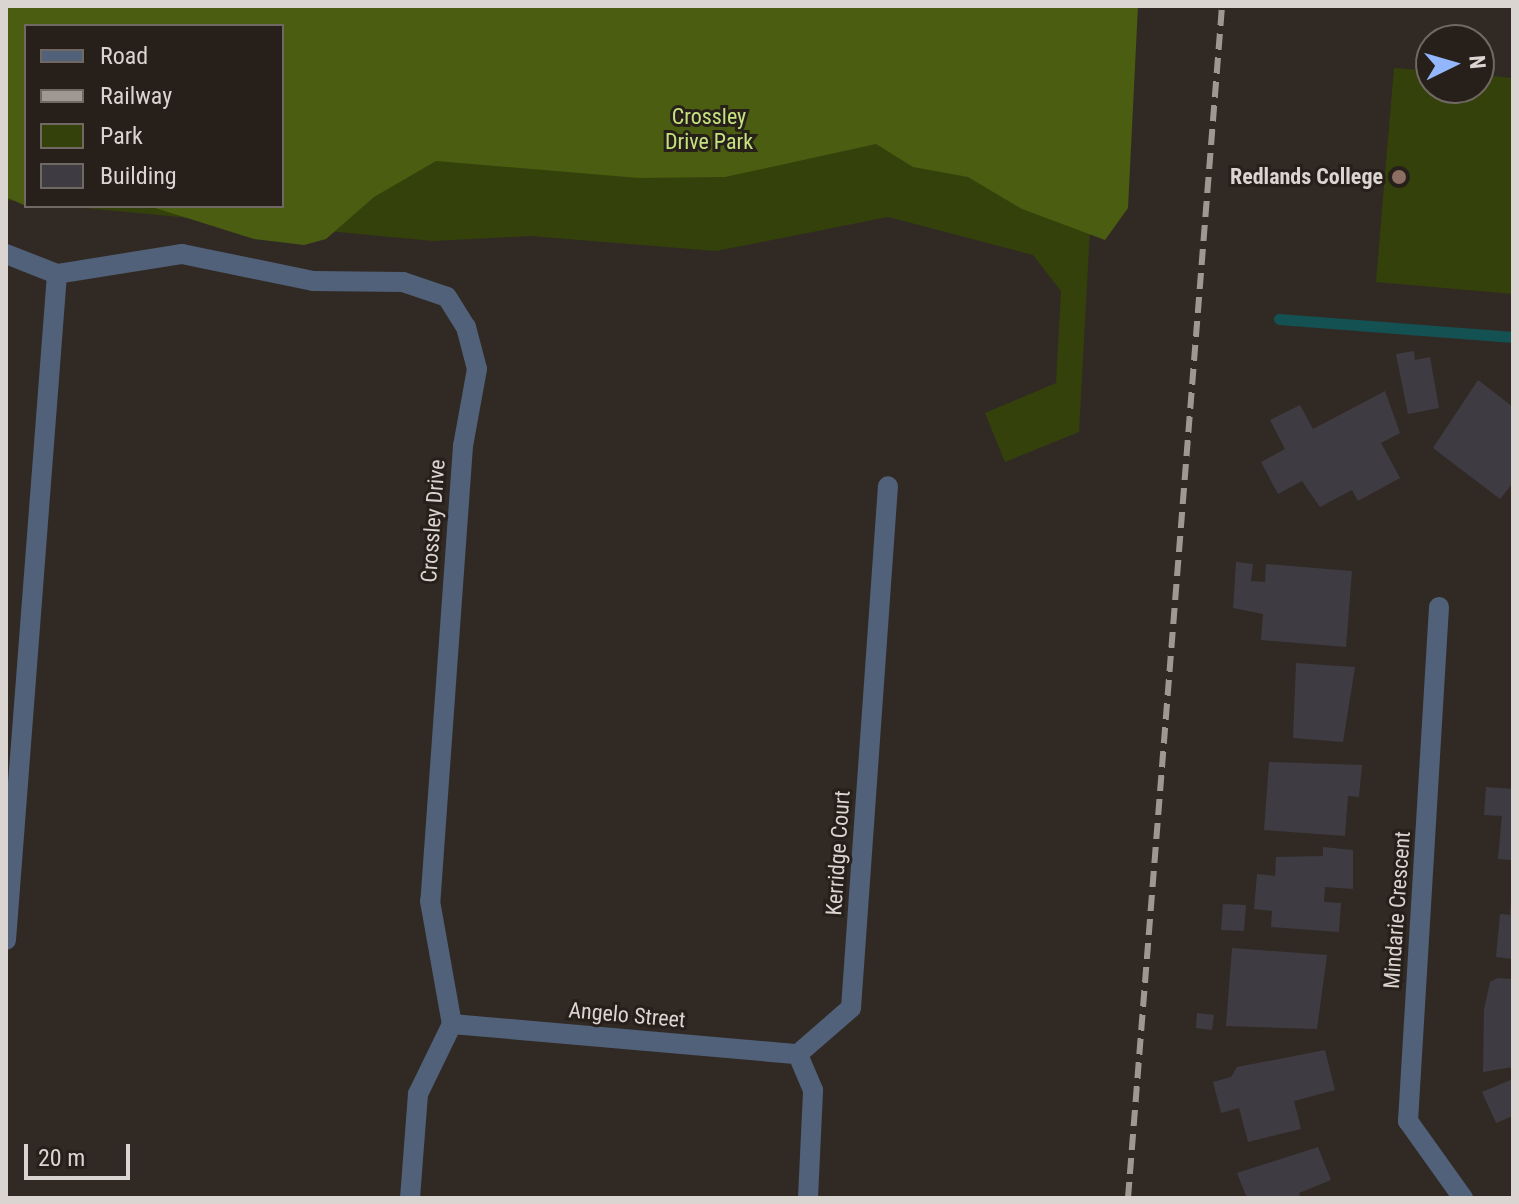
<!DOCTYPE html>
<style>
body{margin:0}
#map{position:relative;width:1519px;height:1204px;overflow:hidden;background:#312a24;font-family:"Roboto Condensed",sans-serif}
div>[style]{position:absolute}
.green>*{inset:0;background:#34410b}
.forest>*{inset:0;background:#4b5d11}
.stream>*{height:11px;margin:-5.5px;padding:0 5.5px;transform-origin:5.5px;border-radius:5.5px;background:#145153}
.building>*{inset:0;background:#3e3b43}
.minor>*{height:20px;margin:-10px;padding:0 10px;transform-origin:10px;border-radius:10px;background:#51617a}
.rail>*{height:6px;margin-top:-3px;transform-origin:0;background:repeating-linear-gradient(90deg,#9e9893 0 16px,transparent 0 24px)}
.dots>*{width:22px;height:22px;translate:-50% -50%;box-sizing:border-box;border:4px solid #27201a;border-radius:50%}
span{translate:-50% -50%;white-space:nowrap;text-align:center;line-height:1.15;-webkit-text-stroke:6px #27201a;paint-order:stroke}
.park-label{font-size:22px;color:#c5e27e}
.poi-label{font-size:22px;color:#dad5d1;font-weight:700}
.right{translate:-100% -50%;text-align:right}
.street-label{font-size:22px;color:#dad5d1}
.frame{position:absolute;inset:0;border:8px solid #dad5d1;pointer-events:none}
.legend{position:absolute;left:24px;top:24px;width:260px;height:184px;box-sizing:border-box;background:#27201a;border:2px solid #6f6863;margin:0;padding:10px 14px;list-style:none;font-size:24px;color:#dad5d1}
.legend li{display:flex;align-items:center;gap:16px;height:40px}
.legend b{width:40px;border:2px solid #6f6863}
.north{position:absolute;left:1415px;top:24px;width:80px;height:80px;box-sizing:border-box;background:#27201a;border:2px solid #6f6863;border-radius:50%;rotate:85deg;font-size:22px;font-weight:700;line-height:32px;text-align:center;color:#dad5d1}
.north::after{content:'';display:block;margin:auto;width:28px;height:36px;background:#93b7fd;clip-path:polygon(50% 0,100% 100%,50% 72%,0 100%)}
.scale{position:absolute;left:24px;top:1144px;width:106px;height:36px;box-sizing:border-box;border:4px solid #dad5d1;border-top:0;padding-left:10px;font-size:24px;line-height:28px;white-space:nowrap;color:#dad5d1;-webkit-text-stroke:6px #27201a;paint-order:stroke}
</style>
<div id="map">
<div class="green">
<i style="clip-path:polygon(6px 6px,1102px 6px,1079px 432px,1005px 462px,985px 413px,1056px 383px,1061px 291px,1033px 255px,888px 217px,716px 251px,530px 236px,433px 241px,64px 206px,282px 206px,282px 26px,26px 26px,26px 202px,6px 200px)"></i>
<i style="clip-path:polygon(1394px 68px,1431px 71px,1431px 88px,1479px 88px,1479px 75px,1513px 78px,1513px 294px,1376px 282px)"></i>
</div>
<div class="forest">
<i style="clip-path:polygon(6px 6px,1138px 6px,1128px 208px,1105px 240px,1022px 209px,968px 177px,913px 167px,876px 144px,725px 177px,639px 178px,436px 161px,374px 197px,326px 239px,304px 245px,254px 239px,152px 207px,282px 206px,282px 26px,26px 26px,26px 206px,6px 197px)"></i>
</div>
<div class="stream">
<i style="left:1279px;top:319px;width:235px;rotate:4.4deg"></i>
</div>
<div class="building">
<i style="clip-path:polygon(1414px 351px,1415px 360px,1430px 357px,1439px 408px,1408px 414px,1396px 354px)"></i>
<i style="clip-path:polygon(1478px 380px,1513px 407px,1513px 483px,1500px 499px,1433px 448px)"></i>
<i style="clip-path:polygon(1385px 391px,1400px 433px,1381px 443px,1400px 478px,1358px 501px,1352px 490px,1320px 507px,1302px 481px,1278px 494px,1261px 462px,1285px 449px,1270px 420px,1300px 405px,1313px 429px)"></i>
<i style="clip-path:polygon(1236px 562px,1253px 564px,1251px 581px,1265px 582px,1266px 564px,1352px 571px,1346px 647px,1261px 640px,1263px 614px,1233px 608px)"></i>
<i style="clip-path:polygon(1296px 663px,1355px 667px,1343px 742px,1293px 738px)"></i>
<i style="clip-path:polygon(1269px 762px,1362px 765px,1359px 797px,1348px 796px,1345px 836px,1264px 830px)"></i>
<i style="clip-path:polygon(1486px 787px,1513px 789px,1513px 860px,1498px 859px,1502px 816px,1484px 815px)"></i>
<i style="clip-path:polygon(1323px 847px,1353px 850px,1353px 889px,1325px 887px,1324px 902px,1341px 903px,1339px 932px,1271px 927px,1272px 911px,1254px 909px,1257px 874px,1275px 876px,1276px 857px,1323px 856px)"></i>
<i style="clip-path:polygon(1511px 901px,1513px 959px,1496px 957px,1500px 914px,1510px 915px)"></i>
<i style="clip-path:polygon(1223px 904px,1246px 905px,1244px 931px,1221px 930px)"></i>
<i style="clip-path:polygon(1232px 948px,1327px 955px,1317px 1029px,1226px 1026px)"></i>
<i style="clip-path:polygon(1498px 978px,1513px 979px,1513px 1067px,1483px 1072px,1484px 1010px,1490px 982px)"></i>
<i style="clip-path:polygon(1197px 1013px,1214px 1015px,1212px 1030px,1196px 1028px)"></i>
<i style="clip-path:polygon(1325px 1050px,1335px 1090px,1294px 1101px,1301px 1129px,1248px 1142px,1239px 1108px,1221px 1113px,1213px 1082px,1231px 1077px,1237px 1067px)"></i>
<i style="clip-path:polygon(1513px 1079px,1513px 1116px,1496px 1123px,1482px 1092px)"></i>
<i style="clip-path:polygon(1318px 1147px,1331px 1180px,1299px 1193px,1301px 1198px,1247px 1198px,1237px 1173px)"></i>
</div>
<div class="minor">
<i style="left:6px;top:254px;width:55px;rotate:21.4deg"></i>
<i style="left:57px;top:274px;width:127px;rotate:-9.1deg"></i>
<i style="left:182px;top:254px;width:134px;rotate:11.6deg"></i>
<i style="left:313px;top:281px;width:90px;rotate:0.6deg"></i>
<i style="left:403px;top:282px;width:46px;rotate:18.8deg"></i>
<i style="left:447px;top:297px;width:36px;rotate:58deg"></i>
<i style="left:466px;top:327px;width:43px;rotate:75.3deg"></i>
<i style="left:477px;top:369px;width:78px;rotate:100.3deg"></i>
<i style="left:463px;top:446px;width:456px;rotate:94.1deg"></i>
<i style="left:430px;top:901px;width:125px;rotate:79.9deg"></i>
<i style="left:452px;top:1024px;width:78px;rotate:115.9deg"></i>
<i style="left:418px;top:1094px;width:104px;rotate:94.4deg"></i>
<i style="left:1439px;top:607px;width:515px;rotate:93.45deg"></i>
<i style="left:1408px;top:1121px;width:95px;rotate:54.5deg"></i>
<i style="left:6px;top:940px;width:668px;rotate:-85.62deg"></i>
<i style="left:452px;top:1024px;width:347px;rotate:5deg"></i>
<i style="left:808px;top:1198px;width:108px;rotate:-87.3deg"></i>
<i style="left:813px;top:1090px;width:39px;rotate:-113deg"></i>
<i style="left:798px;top:1054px;width:70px;rotate:-41deg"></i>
<i style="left:851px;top:1008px;width:523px;rotate:-85.95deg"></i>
</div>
<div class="rail">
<i style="left:1128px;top:1198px;width:1196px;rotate:-85.49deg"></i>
</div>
<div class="dots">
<i style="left:1399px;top:177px;background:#8d6e63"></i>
</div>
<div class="park-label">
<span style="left:709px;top:129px">Crossley<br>Drive Park</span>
</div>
<div class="poi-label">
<span class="right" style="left:1383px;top:177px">Redlands College</span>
</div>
<div class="street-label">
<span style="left:433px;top:521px;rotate:-86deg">Crossley Drive</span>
<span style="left:838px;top:853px;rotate:-86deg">Kerridge Court</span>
<span style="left:1397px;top:910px;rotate:-86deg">Mindarie Crescent</span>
<span style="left:627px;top:1015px;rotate:5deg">Angelo Street</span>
</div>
<div class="frame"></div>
<ul class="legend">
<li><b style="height:10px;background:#51617a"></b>Road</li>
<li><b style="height:10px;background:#9e9893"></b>Railway</li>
<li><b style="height:22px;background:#34410b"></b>Park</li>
<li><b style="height:22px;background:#3e3b43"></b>Building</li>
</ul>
<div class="north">N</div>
<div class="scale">20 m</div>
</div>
